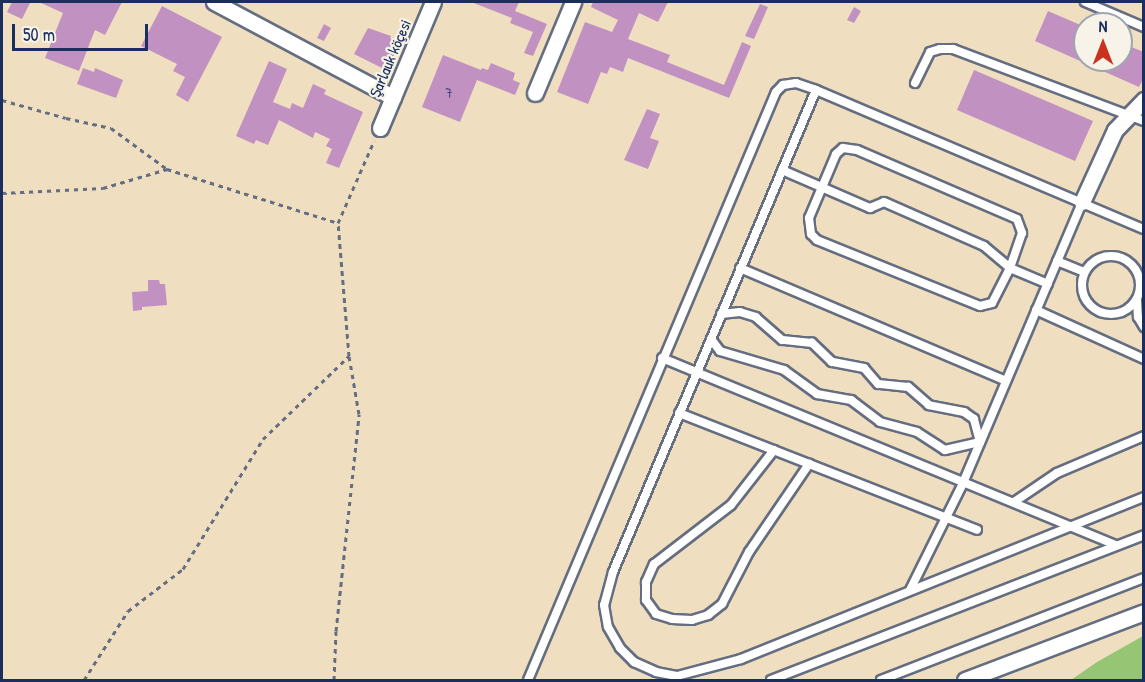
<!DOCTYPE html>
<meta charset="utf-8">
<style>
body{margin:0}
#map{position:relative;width:1145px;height:682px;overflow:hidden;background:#efdfc0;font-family:"Patrick Hand",sans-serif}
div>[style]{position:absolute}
.green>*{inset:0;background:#96c574}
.building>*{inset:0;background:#c192c1}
.path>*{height:3px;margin-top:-1.5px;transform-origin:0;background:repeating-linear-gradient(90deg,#656d80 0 4.5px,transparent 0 9px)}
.roads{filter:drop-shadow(2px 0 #656d80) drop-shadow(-2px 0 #656d80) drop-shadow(0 2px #656d80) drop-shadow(0 -2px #656d80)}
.service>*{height:8px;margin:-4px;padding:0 4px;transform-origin:4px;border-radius:4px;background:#fff}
.service>.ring{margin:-4px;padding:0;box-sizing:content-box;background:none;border:8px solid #fff;border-radius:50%}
.minor>*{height:15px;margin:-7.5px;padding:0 7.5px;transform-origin:7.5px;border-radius:7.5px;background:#fff}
span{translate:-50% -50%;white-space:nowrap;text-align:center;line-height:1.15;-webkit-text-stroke:4.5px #f7f3e8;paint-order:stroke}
.number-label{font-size:14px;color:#444877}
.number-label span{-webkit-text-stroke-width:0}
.street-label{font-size:16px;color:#1b2f5e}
.frame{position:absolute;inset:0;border:3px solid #1b2f5e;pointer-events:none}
.north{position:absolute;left:1073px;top:12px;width:60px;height:60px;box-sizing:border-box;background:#f7f3e8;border:2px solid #9fa5b1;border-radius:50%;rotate:0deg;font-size:16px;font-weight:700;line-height:24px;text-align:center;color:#1b2f5e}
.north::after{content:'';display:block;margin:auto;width:21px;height:27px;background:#c8321e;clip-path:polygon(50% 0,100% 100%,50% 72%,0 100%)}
.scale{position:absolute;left:12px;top:24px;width:136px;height:27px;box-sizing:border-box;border:3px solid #1b2f5e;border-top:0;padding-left:8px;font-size:18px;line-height:21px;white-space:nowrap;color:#1b2f5e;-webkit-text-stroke:4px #f7f3e8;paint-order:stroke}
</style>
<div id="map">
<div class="green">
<i style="clip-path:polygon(1143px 636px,1143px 680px,1071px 680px,1097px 662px)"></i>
</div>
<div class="building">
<i style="clip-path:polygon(12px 2px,30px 3px,22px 19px,7px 12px)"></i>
<i style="clip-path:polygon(39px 2px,122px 2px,105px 35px,95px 30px,79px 71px,45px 58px,63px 13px)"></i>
<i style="clip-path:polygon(471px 2px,519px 2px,515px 11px,547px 24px,533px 56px,524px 53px,533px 32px,510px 23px,512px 18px)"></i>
<i style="clip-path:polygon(593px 2px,668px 2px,658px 22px,639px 13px,628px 39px,670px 55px,667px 62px,724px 85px,742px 42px,751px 46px,729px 98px,628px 58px,623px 72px,610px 67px,607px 74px,601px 72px,588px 104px,557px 92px,585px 22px,612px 32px,618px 20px,591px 7px)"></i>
<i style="clip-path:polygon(760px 4px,768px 7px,754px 39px,745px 36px)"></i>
<i style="clip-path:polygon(162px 6px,222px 37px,188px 102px,176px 95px,185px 77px,173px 71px,177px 64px,141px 46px)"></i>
<i style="clip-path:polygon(854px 7px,861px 11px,854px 23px,847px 20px)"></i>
<i style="clip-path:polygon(1048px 11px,1085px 27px,1085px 60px,1121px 60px,1121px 43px,1144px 52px,1144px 77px,1139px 87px,1035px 41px)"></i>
<i style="clip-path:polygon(324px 24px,331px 28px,324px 41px,317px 38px)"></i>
<i style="clip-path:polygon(368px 28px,391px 36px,390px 38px,400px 44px,386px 70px,354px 54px)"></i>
<i style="clip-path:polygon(443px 55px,481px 70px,482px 68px,488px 70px,491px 63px,515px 73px,513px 80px,520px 83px,515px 95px,477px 80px,460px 122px,422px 107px)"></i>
<i style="clip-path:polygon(269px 61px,287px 69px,273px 102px,290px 109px,292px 103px,303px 108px,313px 84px,326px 90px,324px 94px,363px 112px,339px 168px,326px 163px,332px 149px,326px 146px,330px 139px,315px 132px,313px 138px,279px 120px,268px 145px,256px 140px,254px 144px,236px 136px)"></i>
<i style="clip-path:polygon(83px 68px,94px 72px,95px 68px,123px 80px,116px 98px,77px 84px)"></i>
<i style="clip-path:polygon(974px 70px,1093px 121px,1075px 161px,957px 110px)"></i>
<i style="clip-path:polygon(647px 109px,660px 114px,650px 138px,659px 141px,648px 169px,624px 160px)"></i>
<i style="clip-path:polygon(148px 280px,159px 280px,160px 284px,165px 284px,167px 305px,142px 307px,142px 310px,133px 311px,132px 292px,148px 291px)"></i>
</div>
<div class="path">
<i style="left:2px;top:100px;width:66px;rotate:15.7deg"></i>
<i style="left:66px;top:118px;width:46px;rotate:12.5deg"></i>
<i style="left:111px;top:128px;width:69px;rotate:36.2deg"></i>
<i style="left:167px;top:169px;width:179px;rotate:17.5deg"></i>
<i style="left:2px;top:193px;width:101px;rotate:-2.8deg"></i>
<i style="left:103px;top:188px;width:67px;rotate:-16.5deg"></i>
<i style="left:84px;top:680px;width:82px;rotate:-57.5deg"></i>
<i style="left:128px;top:611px;width:69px;rotate:-37.4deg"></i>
<i style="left:183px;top:569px;width:153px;rotate:-58.4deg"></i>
<i style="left:263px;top:439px;width:120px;rotate:-44deg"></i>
<i style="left:349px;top:356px;width:133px;rotate:-94.7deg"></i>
<i style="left:338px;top:223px;width:90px;rotate:-66.3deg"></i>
<i style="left:334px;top:680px;width:49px;rotate:-87.7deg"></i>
<i style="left:336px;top:631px;width:218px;rotate:-83.9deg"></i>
<i style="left:359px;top:414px;width:59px;rotate:-99.8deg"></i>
</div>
<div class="roads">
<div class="service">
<i style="left:1085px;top:2px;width:64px;rotate:23deg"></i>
<i style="left:915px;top:83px;width:34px;rotate:-64deg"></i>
<i style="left:930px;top:52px;width:10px;rotate:-17deg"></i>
<i style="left:940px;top:49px;width:13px"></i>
<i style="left:953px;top:49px;width:204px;rotate:20.7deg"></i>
<i style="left:816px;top:90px;width:523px;rotate:112.84deg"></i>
<i style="left:613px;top:572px;width:34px;rotate:105deg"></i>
<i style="left:604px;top:605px;width:22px;rotate:80deg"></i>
<i style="left:608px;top:627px;width:24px;rotate:60deg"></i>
<i style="left:620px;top:648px;width:20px;rotate:45deg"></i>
<i style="left:634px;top:662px;width:24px;rotate:24deg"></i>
<i style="left:656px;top:672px;width:21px;rotate:11deg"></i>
<i style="left:677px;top:676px;width:66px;rotate:-14.9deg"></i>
<i style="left:741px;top:659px;width:434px;rotate:-21.9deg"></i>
<i style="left:843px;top:148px;width:14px;rotate:8deg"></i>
<i style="left:857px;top:150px;width:174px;rotate:23.3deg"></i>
<i style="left:1017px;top:219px;width:15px;rotate:70deg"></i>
<i style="left:1022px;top:233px;width:37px;rotate:109deg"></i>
<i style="left:1010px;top:268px;width:39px;rotate:117deg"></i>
<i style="left:992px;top:303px;width:12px;rotate:166deg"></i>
<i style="left:980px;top:306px;width:176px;rotate:-158deg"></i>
<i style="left:817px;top:240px;width:8px;rotate:-135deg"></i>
<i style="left:811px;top:234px;width:16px;rotate:-97deg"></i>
<i style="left:809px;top:218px;width:69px;rotate:-67.1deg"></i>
<i style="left:836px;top:154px;width:9px;rotate:-41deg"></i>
<i style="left:782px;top:170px;width:96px;rotate:23.4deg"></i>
<i style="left:870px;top:208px;width:15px;rotate:-23deg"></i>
<i style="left:884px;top:202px;width:109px;rotate:23.7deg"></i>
<i style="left:984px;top:246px;width:34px;rotate:40deg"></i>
<i style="left:1010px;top:268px;width:41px;rotate:22.8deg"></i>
<i class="ring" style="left:1082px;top:256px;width:50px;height:50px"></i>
<i style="left:1057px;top:261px;width:29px;rotate:22deg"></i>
<i style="left:740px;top:268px;width:289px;rotate:23deg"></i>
<i style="left:1137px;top:300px;width:17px;rotate:87deg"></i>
<i style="left:1138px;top:317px;width:12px;rotate:59deg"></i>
<i style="left:1036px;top:310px;width:119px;rotate:24.4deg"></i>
<i style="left:711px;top:339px;width:15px;rotate:53deg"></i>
<i style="left:720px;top:351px;width:67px;rotate:16.5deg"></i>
<i style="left:784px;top:370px;width:41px;rotate:36deg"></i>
<i style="left:817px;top:394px;width:35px;rotate:10deg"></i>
<i style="left:851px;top:400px;width:36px;rotate:37deg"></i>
<i style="left:880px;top:422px;width:38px;rotate:15deg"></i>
<i style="left:917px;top:432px;width:33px;rotate:33deg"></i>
<i style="left:945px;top:450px;width:36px;rotate:-13deg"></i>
<i style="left:980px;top:442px;width:24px;rotate:-105deg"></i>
<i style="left:974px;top:419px;width:12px;rotate:-145deg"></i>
<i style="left:964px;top:412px;width:36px;rotate:-169deg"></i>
<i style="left:929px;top:405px;width:28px;rotate:-139deg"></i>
<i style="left:908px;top:387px;width:30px;rotate:-174deg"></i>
<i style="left:878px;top:384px;width:21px;rotate:-131deg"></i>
<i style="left:864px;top:368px;width:33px;rotate:-169deg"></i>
<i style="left:832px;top:362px;width:28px;rotate:-136deg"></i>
<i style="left:812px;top:343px;width:30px;rotate:-174deg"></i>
<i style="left:782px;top:340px;width:35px;rotate:-139deg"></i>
<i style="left:756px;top:317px;width:17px;rotate:-163deg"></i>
<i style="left:740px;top:312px;width:19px;rotate:174deg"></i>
<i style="left:662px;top:358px;width:491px;rotate:22.4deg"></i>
<i style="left:679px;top:413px;width:320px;rotate:21.4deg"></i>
<i style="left:774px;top:450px;width:70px;rotate:128deg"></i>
<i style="left:731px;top:505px;width:97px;rotate:142.5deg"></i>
<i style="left:654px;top:564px;width:20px;rotate:114deg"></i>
<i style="left:646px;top:582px;width:18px;rotate:90deg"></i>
<i style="left:646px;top:600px;width:17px;rotate:54deg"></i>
<i style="left:656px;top:614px;width:17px;rotate:17deg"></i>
<i style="left:672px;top:619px;width:20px;rotate:3deg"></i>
<i style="left:692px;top:620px;width:17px;rotate:-17deg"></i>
<i style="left:708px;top:615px;width:18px;rotate:-38deg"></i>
<i style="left:722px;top:604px;width:59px;rotate:-62.6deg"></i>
<i style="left:749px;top:552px;width:107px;rotate:-55.7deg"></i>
<i style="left:1014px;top:502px;width:52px;rotate:-34deg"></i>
<i style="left:1057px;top:473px;width:95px;rotate:-23deg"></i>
<i style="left:910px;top:590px;width:119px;rotate:-63.6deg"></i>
<i style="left:963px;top:483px;width:305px;rotate:-67deg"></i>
<i style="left:528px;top:680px;width:638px;rotate:-67.13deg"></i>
<i style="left:776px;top:92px;width:10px;rotate:-45deg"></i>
<i style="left:783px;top:85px;width:13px;rotate:-9deg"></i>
<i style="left:796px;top:83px;width:21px;rotate:19deg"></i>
<i style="left:816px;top:90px;width:356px;rotate:23deg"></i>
<i style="left:771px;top:680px;width:400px;rotate:-21.2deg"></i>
<i style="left:881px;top:680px;width:282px;rotate:-21.2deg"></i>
</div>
<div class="minor">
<i style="left:214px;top:2px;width:203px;rotate:28deg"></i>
<i style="left:535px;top:93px;width:99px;rotate:-67.3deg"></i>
<i style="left:380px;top:128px;width:137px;rotate:-67.2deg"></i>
<i style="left:1082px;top:202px;width:79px;rotate:-65.4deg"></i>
<i style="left:1115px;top:130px;width:42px;rotate:-46deg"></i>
<i style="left:965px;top:680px;width:191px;rotate:-20.8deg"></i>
</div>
</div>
<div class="number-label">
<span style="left:449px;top:93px">7</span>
</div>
<div class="street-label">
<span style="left:390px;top:58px;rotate:-67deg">Şarlauk köçesi</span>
</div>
<div class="frame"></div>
<div class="north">N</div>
<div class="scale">50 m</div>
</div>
